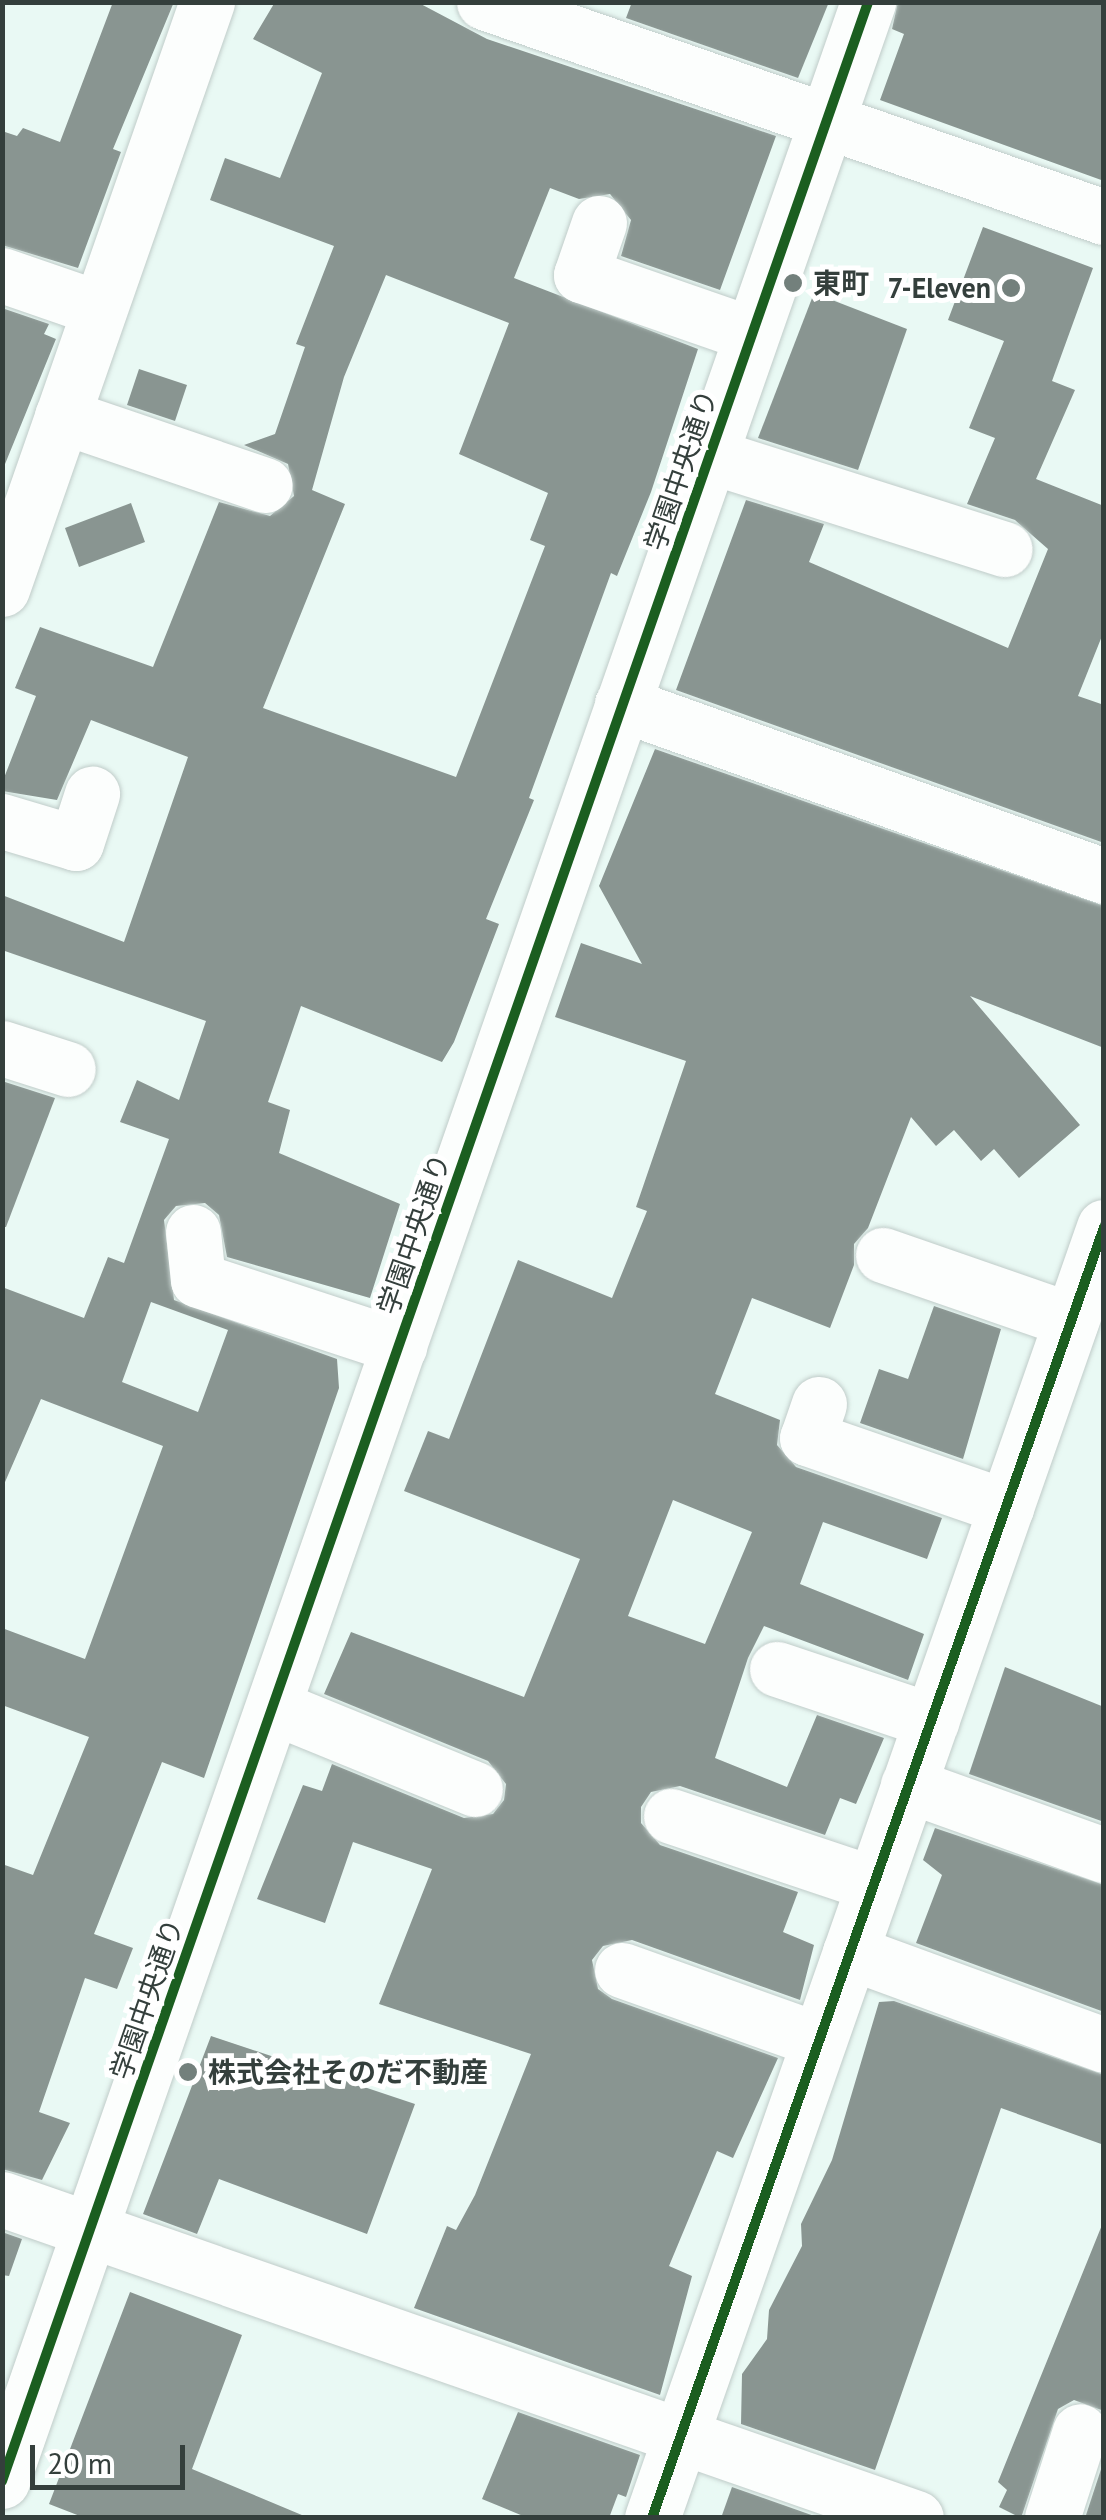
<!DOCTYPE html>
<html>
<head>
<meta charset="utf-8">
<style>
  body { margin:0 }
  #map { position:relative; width:1106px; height:2520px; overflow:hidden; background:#e9f9f4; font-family:"PT Sans","Noto Sans JP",sans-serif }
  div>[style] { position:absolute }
  .building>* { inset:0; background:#899591 }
  .roads { filter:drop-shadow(0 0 2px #c0ccc9) drop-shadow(0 0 2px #c0ccc9) }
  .minor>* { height:55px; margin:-27.5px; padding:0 27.5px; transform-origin:27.5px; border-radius:27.5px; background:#fcfefd }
  .cycleway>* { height:10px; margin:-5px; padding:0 5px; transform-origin:5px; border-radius:5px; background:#1b5e20 }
  .dots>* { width:28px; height:28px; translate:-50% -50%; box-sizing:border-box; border:5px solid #fff; border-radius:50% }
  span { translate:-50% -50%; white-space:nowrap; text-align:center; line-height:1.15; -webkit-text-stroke:10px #fff; paint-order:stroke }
  .poi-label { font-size:28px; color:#343f3c; font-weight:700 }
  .left { translate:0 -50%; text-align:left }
  .right { translate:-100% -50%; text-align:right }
  .street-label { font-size:28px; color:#343f3c }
  .frame { position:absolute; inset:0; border:5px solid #343f3c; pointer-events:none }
  .scale { position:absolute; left:30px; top:2445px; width:155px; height:45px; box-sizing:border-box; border:5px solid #343f3c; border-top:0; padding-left:12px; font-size:30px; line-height:35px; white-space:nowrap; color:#343f3c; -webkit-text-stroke:8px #fff; paint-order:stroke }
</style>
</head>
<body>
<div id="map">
  <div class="building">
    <div style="clip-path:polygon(113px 2px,174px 2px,113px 149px,121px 152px,78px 268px,2px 245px,2px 131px,17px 136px,23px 128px,60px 142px)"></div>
    <div style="clip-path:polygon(evenodd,275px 2px,417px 2px,487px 39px,776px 136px,720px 290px,621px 256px,631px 220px,610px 194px,579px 199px,550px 188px,514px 278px,698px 349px,651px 492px,617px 576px,611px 573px,529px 798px,534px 800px,486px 919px,499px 924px,454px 1042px,442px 1062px,301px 1006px,268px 1102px,290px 1110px,279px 1153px,400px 1204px,370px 1298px,227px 1257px,219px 1215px,205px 1203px,176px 1206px,164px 1220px,174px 1300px,337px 1359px,339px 1388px,204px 1778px,162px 1762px,94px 1934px,133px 1948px,117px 1989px,85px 1978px,39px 2112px,70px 2123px,42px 2180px,2px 2169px,2px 1864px,33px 1875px,89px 1737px,2px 1705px,2px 1628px,85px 1659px,163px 1446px,41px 1399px,2px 1489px,2px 1287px,84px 1318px,108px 1257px,124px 1263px,169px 1139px,120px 1122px,137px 1080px,179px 1100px,206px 1021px,2px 950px,2px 895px,124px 942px,188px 757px,91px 720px,57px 800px,2px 791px,2px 783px,36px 696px,15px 688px,40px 627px,153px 667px,219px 502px,270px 516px,294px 496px,288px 464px,244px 445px,275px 434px,305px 347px,296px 344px,334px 246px,210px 200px,225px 158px,280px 178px,322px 73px,253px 39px,275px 2px,386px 275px,509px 323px,459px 454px,548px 493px,530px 540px,545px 546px,456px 777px,263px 708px,345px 504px,312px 490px,344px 377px,386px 275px,275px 2px,151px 1302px,228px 1330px,198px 1412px,122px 1382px,151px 1302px)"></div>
    <div style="clip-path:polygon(632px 2px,829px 2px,798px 78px,626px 18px)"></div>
    <div style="clip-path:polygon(898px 2px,1104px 2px,1104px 181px,880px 100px,904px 34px,892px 29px)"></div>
    <div style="clip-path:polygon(983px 227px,1093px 268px,1052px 381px,1075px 390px,1036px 479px,1104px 506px,1104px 631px,1078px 696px,1104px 705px,1104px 843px,676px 690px,746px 500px,824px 524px,809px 562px,1008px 648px,1048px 549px,1015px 520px,967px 504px,995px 438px,969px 428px,1004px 341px,948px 320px)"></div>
    <div style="clip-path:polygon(814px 293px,907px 329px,858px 470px,758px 438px)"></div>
    <div style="clip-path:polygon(2px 308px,49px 324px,44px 334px,56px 339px,3px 469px)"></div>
    <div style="clip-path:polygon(139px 369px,187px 385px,175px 421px,127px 405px)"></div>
    <div style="clip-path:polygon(131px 503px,145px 542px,79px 567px,65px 528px)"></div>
    <div style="clip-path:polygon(evenodd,655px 749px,1104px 906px,1104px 1048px,970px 996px,1080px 1125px,1019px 1178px,994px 1149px,981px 1161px,954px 1130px,936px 1146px,911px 1117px,868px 1228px,854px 1244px,854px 1265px,830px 1328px,752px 1298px,715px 1394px,780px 1420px,777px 1445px,796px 1467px,942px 1518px,927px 1559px,823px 1522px,800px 1584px,924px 1634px,908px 1680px,764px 1626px,748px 1658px,715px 1758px,787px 1787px,817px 1715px,884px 1738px,856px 1804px,840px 1798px,825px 1835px,680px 1786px,651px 1792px,641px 1807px,641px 1823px,660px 1845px,798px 1892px,783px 1932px,814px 1945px,800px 2000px,632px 1940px,603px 1946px,592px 1960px,598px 1989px,612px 1999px,778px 2058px,733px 2158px,717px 2151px,669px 2266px,692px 2276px,660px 2395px,414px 2308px,447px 2226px,456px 2230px,475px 2195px,531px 2054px,379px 2004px,432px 1869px,353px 1842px,325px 1923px,257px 1899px,303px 1785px,322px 1791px,332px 1764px,464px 1818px,493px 1814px,504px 1800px,506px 1784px,488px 1761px,324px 1694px,351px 1632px,524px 1697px,580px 1559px,404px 1491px,428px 1431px,449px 1439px,518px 1260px,612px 1298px,647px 1211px,636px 1207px,686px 1061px,555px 1017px,581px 943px,642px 964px,599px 886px,655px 749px,673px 1500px,752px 1532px,705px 1644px,628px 1616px,673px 1500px)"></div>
    <div style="clip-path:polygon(2px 1081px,55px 1098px,6px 1227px,2px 1227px)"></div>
    <div style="clip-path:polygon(934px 1306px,1001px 1329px,963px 1459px,860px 1423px,879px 1369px,908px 1379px)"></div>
    <div style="clip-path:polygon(1005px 1667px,1104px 1707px,1104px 1822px,969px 1774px)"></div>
    <div style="clip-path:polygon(935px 1828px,1104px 1885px,1104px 2012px,916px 1943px,942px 1875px,923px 1860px)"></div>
    <div style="clip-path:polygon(894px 2001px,1104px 2075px,1104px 2145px,1001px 2108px,875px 2470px,741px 2424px,742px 2374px,767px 2339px,769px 2310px,802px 2246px,801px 2224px,832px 2160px,879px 2002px)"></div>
    <div style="clip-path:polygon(211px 2036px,415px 2104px,367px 2234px,219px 2179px,197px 2234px,143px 2214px)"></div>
    <div style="clip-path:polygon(1104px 2220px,1104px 2411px,1074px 2400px,1058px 2409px,1021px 2518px,999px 2507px,1007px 2490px,998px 2482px)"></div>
    <div style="clip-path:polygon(2px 2232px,22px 2239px,9px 2276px,2px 2275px)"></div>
    <div style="clip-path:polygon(130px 2292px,242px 2335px,192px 2469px,309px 2518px,85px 2518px,49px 2504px)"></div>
    <div style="clip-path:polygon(518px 2412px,640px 2455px,626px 2497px,618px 2494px,609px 2518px,528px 2518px,482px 2499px)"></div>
    <div style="clip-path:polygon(1104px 2460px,1104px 2518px,1085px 2518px)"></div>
    <div style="clip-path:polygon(732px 2487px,820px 2518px,721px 2518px)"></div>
  </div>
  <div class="roads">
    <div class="minor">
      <div style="left:484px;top:2px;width:656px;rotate:19.13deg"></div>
      <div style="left:599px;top:223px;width:55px;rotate:109.1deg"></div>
      <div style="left:581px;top:275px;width:180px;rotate:19.1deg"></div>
      <div style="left:2px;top:275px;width:102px;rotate:19deg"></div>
      <div style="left:62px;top:416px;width:214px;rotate:18.8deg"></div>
      <div style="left:711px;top:456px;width:308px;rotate:17.6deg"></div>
      <div style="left:2px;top:589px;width:622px;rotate:-70.75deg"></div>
      <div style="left:622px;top:704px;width:512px;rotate:19.64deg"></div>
      <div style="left:2px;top:821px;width:77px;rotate:16.6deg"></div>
      <div style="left:76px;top:843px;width:52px;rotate:-71.9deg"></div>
      <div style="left:2px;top:1048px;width:69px;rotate:17.7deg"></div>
      <div style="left:193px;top:1232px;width:48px;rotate:84.1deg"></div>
      <div style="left:198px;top:1280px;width:212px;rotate:18.2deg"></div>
      <div style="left:883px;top:1255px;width:199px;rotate:19.1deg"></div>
      <div style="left:819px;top:1404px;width:36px;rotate:109deg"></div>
      <div style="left:807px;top:1438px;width:211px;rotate:19.1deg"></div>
      <div style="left:777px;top:1669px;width:163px;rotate:18.5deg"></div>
      <div style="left:274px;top:1707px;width:217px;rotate:22.2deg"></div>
      <div style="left:908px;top:1785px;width:208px;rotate:19.7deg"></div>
      <div style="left:671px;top:1816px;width:214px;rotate:18.5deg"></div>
      <div style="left:850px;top:1952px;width:270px;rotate:20.1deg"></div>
      <div style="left:622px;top:1970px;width:209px;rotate:19.6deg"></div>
      <div style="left:2px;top:2199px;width:968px;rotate:19.24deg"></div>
      <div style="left:2px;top:2481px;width:2626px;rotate:-70.74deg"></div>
      <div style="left:652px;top:2518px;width:1368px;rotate:-70.7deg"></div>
      <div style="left:1052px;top:2518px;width:91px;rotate:-72.2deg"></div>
    </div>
  </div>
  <div class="cycleway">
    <div style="left:2px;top:2481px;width:2626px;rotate:-70.74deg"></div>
    <div style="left:652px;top:2518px;width:1368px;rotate:-70.7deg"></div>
  </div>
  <div class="dots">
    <div style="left:793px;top:283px;background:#73807c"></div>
    <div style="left:1011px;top:288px;background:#73807c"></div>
    <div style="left:188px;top:2072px;background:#73807c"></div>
  </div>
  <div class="poi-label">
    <span class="left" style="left:813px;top:283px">東町</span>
    <span class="right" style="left:991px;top:288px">7-Eleven</span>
    <span class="left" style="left:208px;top:2072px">株式会社そのだ不動産</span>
  </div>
  <div class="street-label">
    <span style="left:681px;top:470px;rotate:-71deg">学園中央通り</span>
    <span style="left:414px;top:1234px;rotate:-71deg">学園中央通り</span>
    <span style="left:147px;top:1999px;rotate:-71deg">学園中央通り</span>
  </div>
  <div class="frame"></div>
  <div class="scale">20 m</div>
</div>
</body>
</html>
